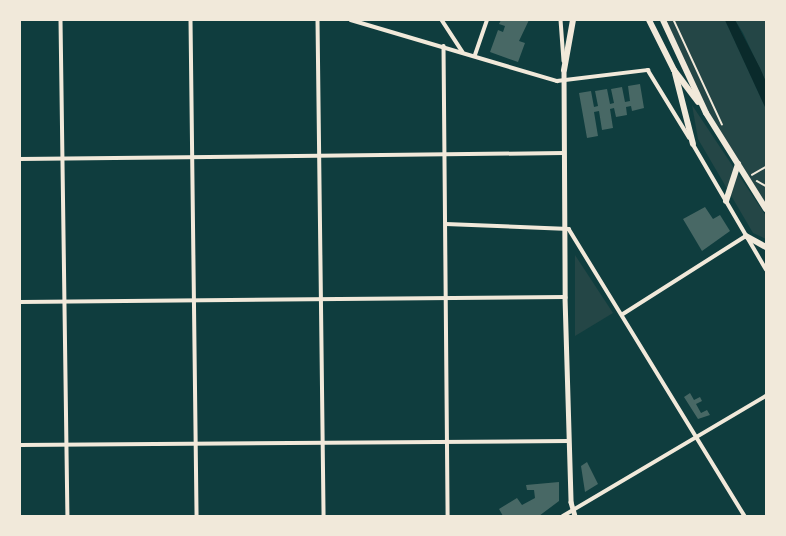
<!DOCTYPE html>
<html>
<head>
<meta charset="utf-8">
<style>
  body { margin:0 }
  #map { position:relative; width:786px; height:536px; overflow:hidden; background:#0f3d3e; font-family:Cabin,sans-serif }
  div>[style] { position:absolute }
  .green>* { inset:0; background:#244646 }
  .water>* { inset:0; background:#0a2a2b }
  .building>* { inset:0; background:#486865 }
  .path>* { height:1.5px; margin:-0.75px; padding:0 0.75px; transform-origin:0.75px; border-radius:0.75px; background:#f1e9da }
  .minor>* { height:3.5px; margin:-1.75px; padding:0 1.75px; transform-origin:1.75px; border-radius:1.75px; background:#f1e9da }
  .tertiary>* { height:4.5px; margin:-2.25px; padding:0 2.25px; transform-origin:2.25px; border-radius:2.25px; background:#f1e9da }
  .primary>* { height:6px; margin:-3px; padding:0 3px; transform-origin:3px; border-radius:3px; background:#f1e9da }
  span { translate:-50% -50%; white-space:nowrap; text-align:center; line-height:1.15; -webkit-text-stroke:3px #f1e9da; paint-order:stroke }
  .frame { position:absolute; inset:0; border:21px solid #f1e9da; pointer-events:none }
</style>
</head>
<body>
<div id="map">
  <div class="green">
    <div style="clip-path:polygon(663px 20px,725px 20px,766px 109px,766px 209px,706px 113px)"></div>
    <div style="clip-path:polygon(735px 20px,766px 20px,766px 82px,743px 33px)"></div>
    <div style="clip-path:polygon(692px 105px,766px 216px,766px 239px,753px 233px,698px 139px)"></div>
    <div style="clip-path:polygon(575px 255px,613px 313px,575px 336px)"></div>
  </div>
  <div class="water">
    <div style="clip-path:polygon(725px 20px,735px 20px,760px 68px,766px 82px,766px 109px)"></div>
  </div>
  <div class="building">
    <div style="clip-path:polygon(501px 20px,529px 20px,519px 41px,525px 43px,518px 62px,490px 52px,498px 30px,503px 32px,505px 26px,499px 24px)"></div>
    <div style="clip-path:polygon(640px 84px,644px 108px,632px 111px,631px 106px,626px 107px,627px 115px,616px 117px,614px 108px,610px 109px,613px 128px,602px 130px,599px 111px,594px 112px,598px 136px,587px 138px,579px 93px,591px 91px,594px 107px,598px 106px,595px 91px,607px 89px,610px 104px,614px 103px,611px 89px,622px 87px,625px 102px,630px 101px,628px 86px)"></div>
    <div style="clip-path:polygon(705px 207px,713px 219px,720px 215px,730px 231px,702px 251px,683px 219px)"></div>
    <div style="clip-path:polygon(690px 393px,694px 400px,700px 397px,702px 401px,696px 404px,701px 413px,707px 410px,710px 415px,698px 419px,684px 397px)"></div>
    <div style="clip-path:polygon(587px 462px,598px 484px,585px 492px,581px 466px)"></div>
    <div style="clip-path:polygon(559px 482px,559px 501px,539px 516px,503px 516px,499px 509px,517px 498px,522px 505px,535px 498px,534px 490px,527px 490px,526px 485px)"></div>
  </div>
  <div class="path">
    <div style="left:674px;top:20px;width:115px;rotate:65.2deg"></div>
    <div style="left:752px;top:175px;width:16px;rotate:-30deg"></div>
    <div style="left:757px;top:181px;width:10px;rotate:29deg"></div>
  </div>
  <div class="minor">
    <div style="left:61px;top:20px;width:496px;rotate:89.2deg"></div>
    <div style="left:191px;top:20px;width:496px;rotate:89.3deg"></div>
    <div style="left:318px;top:20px;width:496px;rotate:89.3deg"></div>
    <div style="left:351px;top:20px;width:215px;rotate:16.5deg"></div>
    <div style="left:557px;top:81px;width:92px;rotate:-6.9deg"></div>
    <div style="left:648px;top:70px;width:79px;rotate:58.5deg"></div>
    <div style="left:442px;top:20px;width:38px;rotate:57deg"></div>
    <div style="left:561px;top:20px;width:41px;rotate:85.8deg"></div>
    <div style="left:444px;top:46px;width:470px;rotate:89.5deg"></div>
    <div style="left:475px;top:55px;width:37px;rotate:-71deg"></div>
    <div style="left:693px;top:144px;width:145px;rotate:59.7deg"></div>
    <div style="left:20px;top:159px;width:543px;rotate:-0.63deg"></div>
    <div style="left:446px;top:224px;width:123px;rotate:2.3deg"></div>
    <div style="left:569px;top:229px;width:337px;rotate:58.5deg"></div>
    <div style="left:20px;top:302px;width:545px;rotate:-0.53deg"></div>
    <div style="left:623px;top:314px;width:146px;rotate:-32.4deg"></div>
    <div style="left:20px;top:445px;width:549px;rotate:-0.42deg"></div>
    <div style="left:563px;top:516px;width:236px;rotate:-30.6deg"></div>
  </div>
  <div class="tertiary">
    <div style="left:564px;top:70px;width:227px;rotate:89.7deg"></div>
    <div style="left:565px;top:297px;width:205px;rotate:88.3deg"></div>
    <div style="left:571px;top:502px;width:15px;rotate:74deg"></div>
  </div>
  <div class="primary">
    <div style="left:649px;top:20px;width:56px;rotate:63.4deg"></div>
    <div style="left:674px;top:70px;width:40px;rotate:53deg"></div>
    <div style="left:663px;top:20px;width:102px;rotate:65.2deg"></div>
    <div style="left:706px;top:113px;width:113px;rotate:58deg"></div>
    <div style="left:564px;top:70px;width:51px;rotate:-79.8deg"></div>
    <div style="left:675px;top:73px;width:73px;rotate:75.8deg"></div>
    <div style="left:726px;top:201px;width:39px;rotate:-72deg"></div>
    <div style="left:746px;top:236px;width:23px;rotate:29deg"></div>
  </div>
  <div class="frame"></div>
</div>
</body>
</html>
